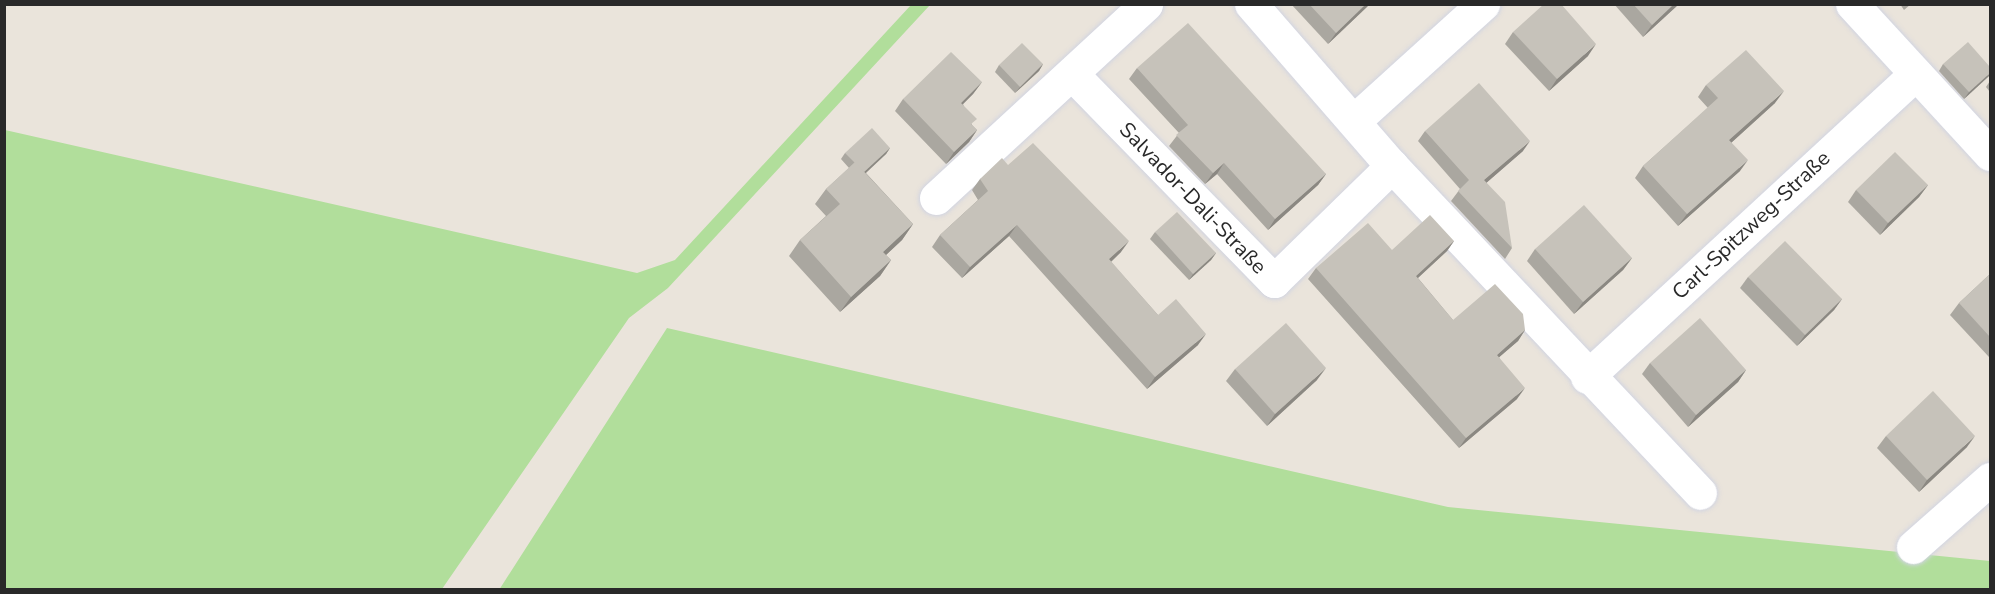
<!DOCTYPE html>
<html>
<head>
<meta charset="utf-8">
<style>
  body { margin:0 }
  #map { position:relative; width:1995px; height:594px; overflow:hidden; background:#eae4db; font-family:"Nunito Sans",sans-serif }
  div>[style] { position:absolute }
  .green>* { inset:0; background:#b1de9b }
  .roads { filter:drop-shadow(0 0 2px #d1d4e1) drop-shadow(0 0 2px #d1d4e1) }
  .street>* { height:33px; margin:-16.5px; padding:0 16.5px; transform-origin:16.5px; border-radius:16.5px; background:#fff }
  .wall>* { inset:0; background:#aaa7a0 }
  .shaded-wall>* { inset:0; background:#8b8882 }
  .building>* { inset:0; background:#c6c2ba }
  span { translate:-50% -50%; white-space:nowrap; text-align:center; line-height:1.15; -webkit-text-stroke:5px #fff; paint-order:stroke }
  .street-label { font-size:21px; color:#292929 }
  .frame { position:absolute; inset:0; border:6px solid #292929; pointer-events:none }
</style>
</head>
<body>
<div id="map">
  <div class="green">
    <div style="clip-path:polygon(911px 5px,930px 5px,668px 288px,629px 318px,442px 589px,5px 589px,5px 130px,637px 273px,675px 260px)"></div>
    <div style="clip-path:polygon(667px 328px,1448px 507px,1990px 561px,1990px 590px,499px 590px)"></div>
  </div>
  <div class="roads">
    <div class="street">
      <div style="left:1251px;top:4px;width:215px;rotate:49deg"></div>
      <div style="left:1392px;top:166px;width:449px;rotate:46.7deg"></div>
      <div style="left:1852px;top:4px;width:204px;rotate:47.4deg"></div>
      <div style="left:1073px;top:75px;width:288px;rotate:45.7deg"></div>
      <div style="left:1274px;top:281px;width:165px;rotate:-44.3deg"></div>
      <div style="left:1355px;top:120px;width:173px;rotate:-42.2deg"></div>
      <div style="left:936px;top:198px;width:286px;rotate:-42.7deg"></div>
      <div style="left:1587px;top:377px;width:447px;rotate:-42.7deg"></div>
      <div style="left:1913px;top:547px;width:103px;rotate:-41.4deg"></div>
    </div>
  </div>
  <div class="wall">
    <div style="clip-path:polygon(1291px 4px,1370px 4px,1328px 44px)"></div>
    <div style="clip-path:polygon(1614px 4px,1679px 4px,1643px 37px)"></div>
    <div style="clip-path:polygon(1900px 4px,1911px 4px,1904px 10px)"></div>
    <div style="clip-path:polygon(1513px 32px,1588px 56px,1549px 91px,1505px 44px)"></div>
    <div style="clip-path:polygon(1043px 64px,1039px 71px,1015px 93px,995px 72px,999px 65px)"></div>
    <div style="clip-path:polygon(1943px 64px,1989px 76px,1964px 99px,1939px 71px)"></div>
    <div style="clip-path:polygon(1137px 68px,1326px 174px,1318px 185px,1268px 230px,1217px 174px,1205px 184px,1169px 146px,1179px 133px,1129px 79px)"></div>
    <div style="clip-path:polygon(1990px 81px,1990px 92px,1986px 87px)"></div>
    <div style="clip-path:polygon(982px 82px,973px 94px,963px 104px,972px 125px,977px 130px,969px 142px,946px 164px,895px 111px,903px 99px)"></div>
    <div style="clip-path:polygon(1706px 85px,1775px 103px,1731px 143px,1740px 171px,1678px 226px,1635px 178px,1643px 166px,1708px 108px,1698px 97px)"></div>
    <div style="clip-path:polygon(1425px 131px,1523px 151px,1486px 183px,1512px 248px,1505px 259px,1451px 201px,1460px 189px,1418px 141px)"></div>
    <div style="clip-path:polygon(890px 148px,886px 154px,866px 173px,913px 224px,902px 240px,886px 255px,891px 260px,880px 276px,840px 312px,789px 256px,800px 240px,826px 216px,815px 204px,826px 189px,849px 168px,841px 159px,845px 153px)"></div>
    <div style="clip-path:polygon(1008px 165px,1121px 252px,1111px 262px,1158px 315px,1198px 345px,1147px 389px,1009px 236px,962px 278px,932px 247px,940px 235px,978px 200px,972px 190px,980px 179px)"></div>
    <div style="clip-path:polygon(1928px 185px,1919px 197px,1880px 235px,1848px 202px,1856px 190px)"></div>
    <div style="clip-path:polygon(1155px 232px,1216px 253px,1211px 260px,1189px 280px,1150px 239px)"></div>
    <div style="clip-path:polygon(1454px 241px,1447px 251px,1418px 278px,1453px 320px,1525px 330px,1518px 341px,1499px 357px,1517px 399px,1459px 448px,1308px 279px,1316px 268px,1392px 250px)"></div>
    <div style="clip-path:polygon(1535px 249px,1632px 258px,1623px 270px,1574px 314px,1527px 261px)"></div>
    <div style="clip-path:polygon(1990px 274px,1990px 355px,1989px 357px,1950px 315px,1959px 303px)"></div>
    <div style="clip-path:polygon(1748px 277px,1842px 299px,1834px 310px,1797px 346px,1740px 288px)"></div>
    <div style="clip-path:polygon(1650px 363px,1746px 370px,1738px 382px,1688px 427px,1642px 374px)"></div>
    <div style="clip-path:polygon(1235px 369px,1317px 380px,1267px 426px,1226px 381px)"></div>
    <div style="clip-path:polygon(1886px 436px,1967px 447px,1919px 492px,1877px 448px)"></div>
  </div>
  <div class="shaded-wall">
    <div style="clip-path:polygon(1366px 4px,1370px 4px,1328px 44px,1336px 33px)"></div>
    <div style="clip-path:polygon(1674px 4px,1679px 4px,1643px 37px,1652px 25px)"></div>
    <div style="clip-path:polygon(1596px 44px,1588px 56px,1549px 91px,1557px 79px)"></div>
    <div style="clip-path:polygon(1043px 64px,1039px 71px,1015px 93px,1020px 87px)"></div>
    <div style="clip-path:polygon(1990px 73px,1989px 76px,1964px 99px,1969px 92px)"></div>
    <div style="clip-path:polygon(982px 82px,973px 94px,953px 114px,961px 103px)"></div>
    <div style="clip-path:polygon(1784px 91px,1775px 103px,1721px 152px,1729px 140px)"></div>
    <div style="clip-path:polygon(977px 130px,969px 142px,946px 164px,954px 152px)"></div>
    <div style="clip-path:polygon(1530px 141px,1523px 151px,1477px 191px,1484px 180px)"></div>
    <div style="clip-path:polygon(890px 148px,886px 154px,859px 179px,864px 172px)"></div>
    <div style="clip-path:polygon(1748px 160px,1740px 171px,1678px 226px,1687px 214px)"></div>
    <div style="clip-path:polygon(1224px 163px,1217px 174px,1205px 184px,1213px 173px)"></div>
    <div style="clip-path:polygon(1326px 174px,1318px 185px,1268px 230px,1275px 219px)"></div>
    <div style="clip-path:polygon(1928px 185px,1919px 197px,1880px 235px,1888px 223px)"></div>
    <div style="clip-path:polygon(913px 224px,902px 240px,872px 268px,883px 252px)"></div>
    <div style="clip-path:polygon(1017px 225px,1009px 236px,962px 278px,970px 267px)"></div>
    <div style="clip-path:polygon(1129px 241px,1121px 252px,1101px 271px,1109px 259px)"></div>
    <div style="clip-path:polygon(1454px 241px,1447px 251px,1408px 287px,1416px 276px)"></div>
    <div style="clip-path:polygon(1216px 253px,1211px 260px,1189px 280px,1193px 274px)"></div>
    <div style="clip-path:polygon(1632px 258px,1623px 270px,1574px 314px,1583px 302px)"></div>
    <div style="clip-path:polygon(891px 260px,880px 276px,840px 312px,851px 297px)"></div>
    <div style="clip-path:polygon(1842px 299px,1834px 310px,1797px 346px,1805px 335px)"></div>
    <div style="clip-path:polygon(1525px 330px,1518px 341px,1489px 366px,1497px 355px)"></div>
    <div style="clip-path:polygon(1206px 334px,1198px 345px,1147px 389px,1155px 377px)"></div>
    <div style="clip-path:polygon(1326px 368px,1317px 380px,1267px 426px,1275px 414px)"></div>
    <div style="clip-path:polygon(1746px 370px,1738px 382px,1688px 427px,1696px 415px)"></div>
    <div style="clip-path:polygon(1525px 388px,1517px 399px,1459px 448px,1466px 438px)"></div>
    <div style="clip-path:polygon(1975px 436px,1967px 447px,1919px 492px,1927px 480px)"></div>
  </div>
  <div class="building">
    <div style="clip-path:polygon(1309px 4px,1366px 4px,1336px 33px)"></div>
    <div style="clip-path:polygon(1544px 4px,1561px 4px,1596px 44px,1557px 79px,1513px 32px)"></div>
    <div style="clip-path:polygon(1633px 4px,1674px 4px,1652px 25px)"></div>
    <div style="clip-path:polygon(1188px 23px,1326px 174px,1275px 219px,1224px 163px,1213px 173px,1176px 135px,1188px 125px,1137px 68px)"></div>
    <div style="clip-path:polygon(1968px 42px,1990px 67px,1990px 73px,1969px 92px,1943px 64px)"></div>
    <div style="clip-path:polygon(1022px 43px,1043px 64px,1020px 87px,999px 65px)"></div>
    <div style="clip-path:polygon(1746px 50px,1784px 91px,1729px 140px,1748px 160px,1687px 214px,1643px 166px,1718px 98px,1706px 85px)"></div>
    <div style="clip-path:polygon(951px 52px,982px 82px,961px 103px,977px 119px,971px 124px,977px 130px,954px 152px,903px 99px)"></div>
    <div style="clip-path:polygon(1479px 83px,1530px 141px,1484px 180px,1505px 202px,1512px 248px,1458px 191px,1469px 180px,1425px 131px)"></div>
    <div style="clip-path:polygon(872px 128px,890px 148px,864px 172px,845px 153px)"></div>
    <div style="clip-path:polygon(1033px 143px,1129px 241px,1109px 259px,1158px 315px,1176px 299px,1206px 334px,1155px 377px,1017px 225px,970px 267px,940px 235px,988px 191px,980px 179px,1002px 158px,1008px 165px)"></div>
    <div style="clip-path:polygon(1895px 152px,1928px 185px,1888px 223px,1856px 190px)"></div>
    <div style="clip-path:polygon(855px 162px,913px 224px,883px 252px,891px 260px,851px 297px,800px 240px,840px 204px,826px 189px)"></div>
    <div style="clip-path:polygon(1584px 205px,1632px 258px,1583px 302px,1535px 249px)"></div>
    <div style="clip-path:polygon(1177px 212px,1216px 253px,1193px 274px,1155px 232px)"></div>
    <div style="clip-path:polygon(1430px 215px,1454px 241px,1416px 276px,1453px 320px,1495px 284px,1523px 314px,1525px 330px,1497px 355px,1525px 388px,1466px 438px,1316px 268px,1368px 223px,1392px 250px)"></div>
    <div style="clip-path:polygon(1785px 241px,1842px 299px,1805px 335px,1748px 277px)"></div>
    <div style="clip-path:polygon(1990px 274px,1990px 337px,1959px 303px)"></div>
    <div style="clip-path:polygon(1700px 318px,1746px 370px,1696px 415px,1650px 363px)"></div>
    <div style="clip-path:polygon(1286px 323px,1326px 368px,1275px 414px,1235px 369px)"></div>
    <div style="clip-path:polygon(1933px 391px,1975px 436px,1927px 480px,1886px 436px)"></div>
  </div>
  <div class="street-label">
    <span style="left:1193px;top:198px;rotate:46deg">Salvador-Dali-Straße</span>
    <span style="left:1751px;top:225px;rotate:-43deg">Carl-Spitzweg-Straße</span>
  </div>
  <div class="frame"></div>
</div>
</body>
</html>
